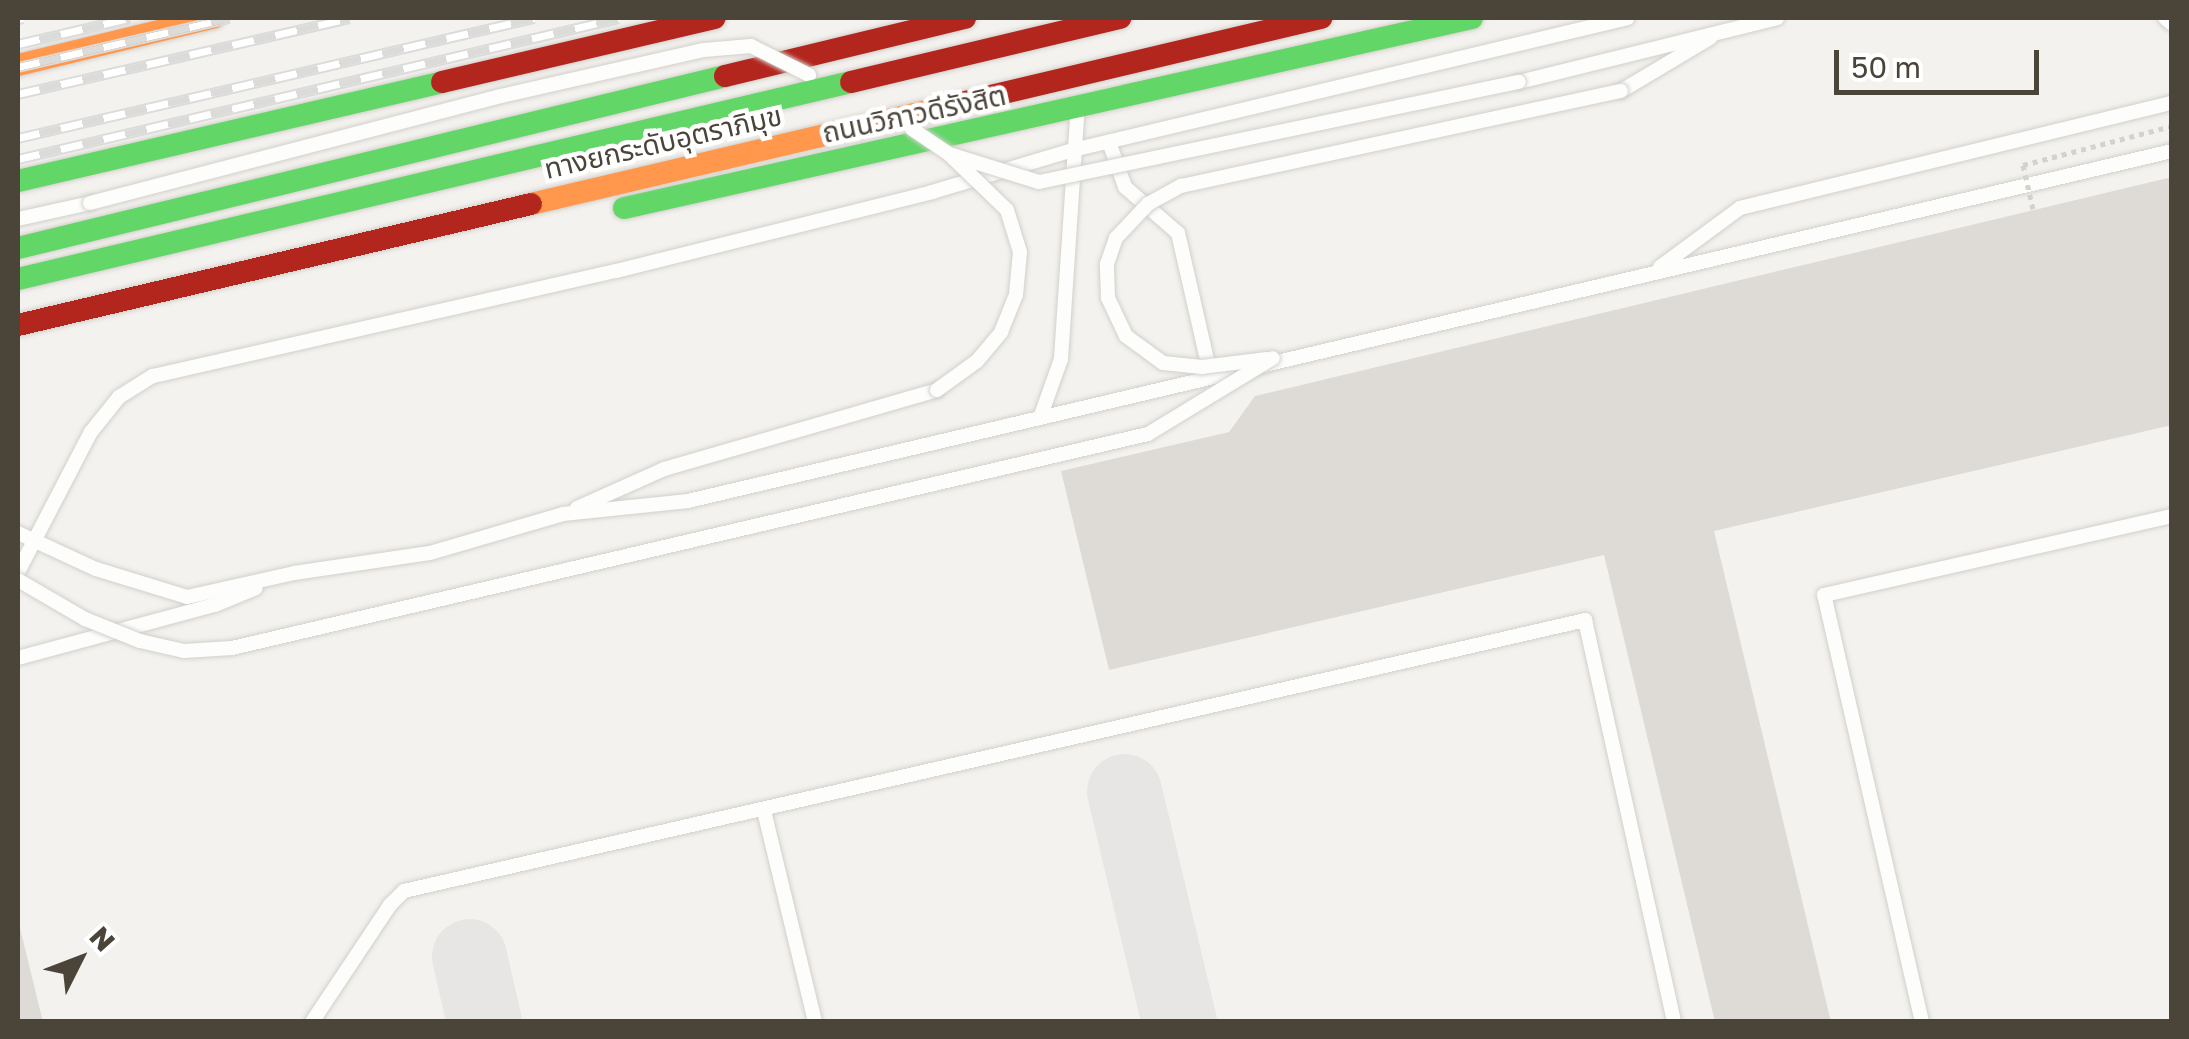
<!DOCTYPE html>
<html>
<head>
<meta charset="utf-8">
<style>
  body { margin:0 }
  #map { position:relative; width:2189px; height:1039px; overflow:hidden; background:#f4f2ee; font-family:"Golos Text","Noto Sans Thai",sans-serif }
  div>[style] { position:absolute }
  .taxiway>* { height:75px; margin:-37.5px; padding:0 37.5px; transform-origin:37.5px; border-radius:37.5px; background:#e8e6e4 }
  .building>* { inset:0; background:#dedbd6 }
  .roads { filter:drop-shadow(0 0 2px #d2d0cb) drop-shadow(0 0 2px #d2d0cb) }
  .lane>* { height:14px; margin:-7px; padding:0 7px; transform-origin:7px; border-radius:7px; background:#fdfdfc }
  .fast>* { height:22px; margin:-11px; padding:0 11px; transform-origin:11px; border-radius:11px; background:#63d668 }
  .slow>* { height:22px; margin:-11px; padding:0 11px; transform-origin:11px; border-radius:11px; background:#ff974d }
  .jam>* { height:22px; margin:-11px; padding:0 11px; transform-origin:11px; border-radius:11px; background:#b3261e }
  .rail>* { height:11px; margin-top:-5.5px; transform-origin:0; background:repeating-linear-gradient(90deg,#fff 0 22px,#dbdbda 0 44px); box-sizing:border-box; border-block:2px solid #dbdbda }
  .path-bridge>* { height:5px; margin-top:-2.5px; transform-origin:0; background:repeating-linear-gradient(90deg,#d3d2cc 0 5px,transparent 0 10px) }
  .bridges { filter:drop-shadow(0 0 2px #d2d0cb) drop-shadow(0 0 2px #d2d0cb) }
  .lane-bridge>* { height:14px; margin:-7px; padding:0 7px; transform-origin:7px; border-radius:7px; background:#fdfdfc }
  .fast-bridge>* { height:22px; margin:-11px; padding:0 11px; transform-origin:11px; border-radius:11px; background:#63d668 }
  .slow-bridge>* { height:22px; margin:-11px; padding:0 11px; transform-origin:11px; border-radius:11px; background:#ff974d }
  .jam-bridge>* { height:22px; margin:-11px; padding:0 11px; transform-origin:11px; border-radius:11px; background:#b3261e }
  span { translate:-50% -50%; white-space:nowrap; text-align:center; line-height:1.15; -webkit-text-stroke:9px #fff; paint-order:stroke }
  .street-label { font-size:28px; color:#4b4439 }
  .frame { position:absolute; inset:0; border:20px solid #4b4439; pointer-events:none }
  .north { position:absolute; left:30px; top:909px; width:100px; height:100px; -webkit-text-stroke:8px #fff; paint-order:stroke; rotate:48deg; font-size:28px; font-weight:700; line-height:40px; text-align:center; color:#4b4439 }
  .north::after { content:''; display:block; margin:auto; width:35px; height:45px; background:#4b4439; clip-path:polygon(50% 0,100% 100%,50% 72%,0 100%) }
  .scale { position:absolute; left:1834px; top:50px; width:205px; height:45px; box-sizing:border-box; border:5px solid #4b4439; border-top:0; padding-left:12px; font-size:30px; line-height:35px; white-space:nowrap; color:#4b4439; -webkit-text-stroke:8px #fff; paint-order:stroke }
</style>
</head>
<body>
<div id="map">
  <div class="taxiway">
    <div style="left:1124px;top:791px;width:237px;rotate:76.6deg"></div>
    <div style="left:469px;top:956px;width:68px;rotate:77.2deg"></div>
  </div>
  <div class="building">
    <div style="clip-path:polygon(2172px 177px,2172px 425px,1714px 531px,1831px 1022px,1715px 1022px,1604px 555px,1109px 670px,1061px 471px,1229px 432px,1255px 396px)"></div>
    <div style="clip-path:polygon(18px 924px,19px 924px,43px 1022px,18px 1022px)"></div>
  </div>
  <div class="roads">
    <div class="lane">
      <div style="left:2165px;top:18px;width:9px;rotate:41deg"></div>
      <div style="left:1519px;top:82px;width:266px;rotate:-13.9deg"></div>
      <div style="left:1621px;top:91px;width:104px;rotate:-30.8deg"></div>
      <div style="left:1109px;top:142px;width:48px;rotate:70.4deg"></div>
      <div style="left:1125px;top:187px;width:70px;rotate:41deg"></div>
      <div style="left:1178px;top:233px;width:148px;rotate:77.1deg"></div>
      <div style="left:18px;top:219px;width:74px;rotate:-12.5deg"></div>
      <div style="left:1660px;top:267px;width:99px;rotate:-36.4deg"></div>
      <div style="left:1740px;top:208px;width:445px;rotate:-13.7deg"></div>
      <div style="left:1040px;top:418px;width:63px;rotate:-70.4deg"></div>
      <div style="left:1061px;top:359px;width:241px;rotate:-86.2deg"></div>
      <div style="left:577px;top:508px;width:95px;rotate:-24.1deg"></div>
      <div style="left:664px;top:469px;width:284px;rotate:-16.1deg"></div>
      <div style="left:18px;top:533px;width:86px;rotate:24.8deg"></div>
      <div style="left:96px;top:569px;width:95px;rotate:17.1deg"></div>
      <div style="left:187px;top:597px;width:110px;rotate:-12.6deg"></div>
      <div style="left:294px;top:573px;width:137px;rotate:-8.4deg"></div>
      <div style="left:430px;top:553px;width:139px;rotate:-16.3deg"></div>
      <div style="left:563px;top:514px;width:126px;rotate:-5.9deg"></div>
      <div style="left:688px;top:501px;width:1525px;rotate:-13.27deg"></div>
      <div style="left:18px;top:572px;width:158px;rotate:-62.5deg"></div>
      <div style="left:91px;top:432px;width:45px;rotate:-51.3deg"></div>
      <div style="left:119px;top:397px;width:40px;rotate:-32deg"></div>
      <div style="left:153px;top:376px;width:475px;rotate:-12.8deg"></div>
      <div style="left:616px;top:271px;width:326px;rotate:-14deg"></div>
      <div style="left:932px;top:192px;width:147px;rotate:-16.6deg"></div>
      <div style="left:1073px;top:150px;width:570px;rotate:-13.38deg"></div>
      <div style="left:18px;top:658px;width:204px;rotate:-15.1deg"></div>
      <div style="left:215px;top:605px;width:44px;rotate:-22.5deg"></div>
      <div style="left:764px;top:811px;width:217px;rotate:76.4deg"></div>
      <div style="left:312px;top:1022px;width:141px;rotate:-56.3deg"></div>
      <div style="left:390px;top:905px;width:20px;rotate:-45deg"></div>
      <div style="left:404px;top:891px;width:1212px;rotate:-12.92deg"></div>
      <div style="left:1585px;top:620px;width:412px;rotate:77.5deg"></div>
      <div style="left:1922px;top:1022px;width:438px;rotate:-102.9deg"></div>
      <div style="left:1824px;top:595px;width:357px;rotate:-12.8deg"></div>
    </div>
    <div class="fast">
      <div style="left:18px;top:181px;width:435px;rotate:-13.1deg"></div>
      <div style="left:624px;top:208px;width:869px;rotate:-12.63deg"></div>
      <div style="left:18px;top:248px;width:728px;rotate:-13.67deg"></div>
    </div>
    <div class="slow">
      <div style="left:18px;top:65px;width:201px;rotate:-13.6deg"></div>
    </div>
    <div class="jam">
      <div style="left:725px;top:76px;width:247px;rotate:-13.6deg"></div>
      <div style="left:442px;top:82px;width:280px;rotate:-13.2deg"></div>
    </div>
  </div>
  <div class="rail">
    <div style="left:18px;top:19px;width:5px;rotate:-11deg"></div>
    <div style="left:18px;top:44px;width:115px;rotate:-13.1deg"></div>
    <div style="left:18px;top:67px;width:217px;rotate:-13.1deg"></div>
    <div style="left:18px;top:94px;width:340px;rotate:-12.9deg"></div>
    <div style="left:18px;top:138px;width:530px;rotate:-13.09deg"></div>
    <div style="left:18px;top:159px;width:617px;rotate:-13.2deg"></div>
  </div>
  <div class="path-bridge">
    <div style="left:2033px;top:209px;width:45px;rotate:-102.8deg"></div>
    <div style="left:2023px;top:165px;width:154px;rotate:-14.7deg"></div>
  </div>
  <div class="bridges">
    <div class="lane-bridge">
      <div style="left:912px;top:129px;width:45px;rotate:34deg"></div>
      <div style="left:949px;top:154px;width:94px;rotate:17.3deg"></div>
      <div style="left:1039px;top:182px;width:490px;rotate:-11.8deg"></div>
      <div style="left:90px;top:203px;width:425px;rotate:-14.6deg"></div>
      <div style="left:501px;top:96px;width:208px;rotate:-12.8deg"></div>
      <div style="left:704px;top:50px;width:47px;rotate:-4.9deg"></div>
      <div style="left:751px;top:46px;width:65px;rotate:26.6deg"></div>
      <div style="left:1267px;top:359px;width:65px;rotate:173deg"></div>
      <div style="left:1202px;top:367px;width:39px;rotate:-174deg"></div>
      <div style="left:1163px;top:363px;width:46px;rotate:-143.9deg"></div>
      <div style="left:1126px;top:336px;width:42px;rotate:-115.3deg"></div>
      <div style="left:1108px;top:298px;width:34px;rotate:-92deg"></div>
      <div style="left:1107px;top:264px;width:28px;rotate:-71deg"></div>
      <div style="left:1116px;top:238px;width:47px;rotate:-46.7deg"></div>
      <div style="left:1148px;top:204px;width:38px;rotate:-29deg"></div>
      <div style="left:1181px;top:186px;width:450px;rotate:-12.2deg"></div>
      <div style="left:937px;top:390px;width:49px;rotate:-35.9deg"></div>
      <div style="left:977px;top:361px;width:38px;rotate:-50deg"></div>
      <div style="left:1001px;top:332px;width:40px;rotate:-68deg"></div>
      <div style="left:1016px;top:295px;width:43px;rotate:-84.7deg"></div>
      <div style="left:1020px;top:252px;width:44px;rotate:-107.2deg"></div>
      <div style="left:1007px;top:210px;width:79px;rotate:-136deg"></div>
      <div style="left:18px;top:580px;width:78px;rotate:30.2deg"></div>
      <div style="left:85px;top:619px;width:59px;rotate:21.8deg"></div>
      <div style="left:140px;top:641px;width:45px;rotate:12.8deg"></div>
      <div style="left:184px;top:651px;width:48px;rotate:-3.6deg"></div>
      <div style="left:232px;top:648px;width:941px;rotate:-13.15deg"></div>
      <div style="left:1148px;top:434px;width:146px;rotate:-31.3deg"></div>
    </div>
    <div class="fast-bridge">
      <div style="left:18px;top:279px;width:856px;rotate:-13.31deg"></div>
    </div>
    <div class="slow-bridge">
      <div style="left:531px;top:204px;width:420px;rotate:-13.2deg"></div>
    </div>
    <div class="jam-bridge">
      <div style="left:851px;top:82px;width:277px;rotate:-13.4deg"></div>
      <div style="left:940px;top:108px;width:392px;rotate:-13.3deg"></div>
      <div style="left:18px;top:325px;width:527px;rotate:-13.27deg"></div>
    </div>
  </div>
  <div class="street-label">
    <span style="left:914px;top:114px;rotate:-12deg">ถนนวิภาวดีรังสิต</span>
    <span style="left:663px;top:142px;rotate:-13deg">ทางยกระดับอุตราภิมุข</span>
  </div>
  <div class="frame"></div>
  <div class="north">N</div>
  <div class="scale">50 m</div>
</div>
</body>
</html>
